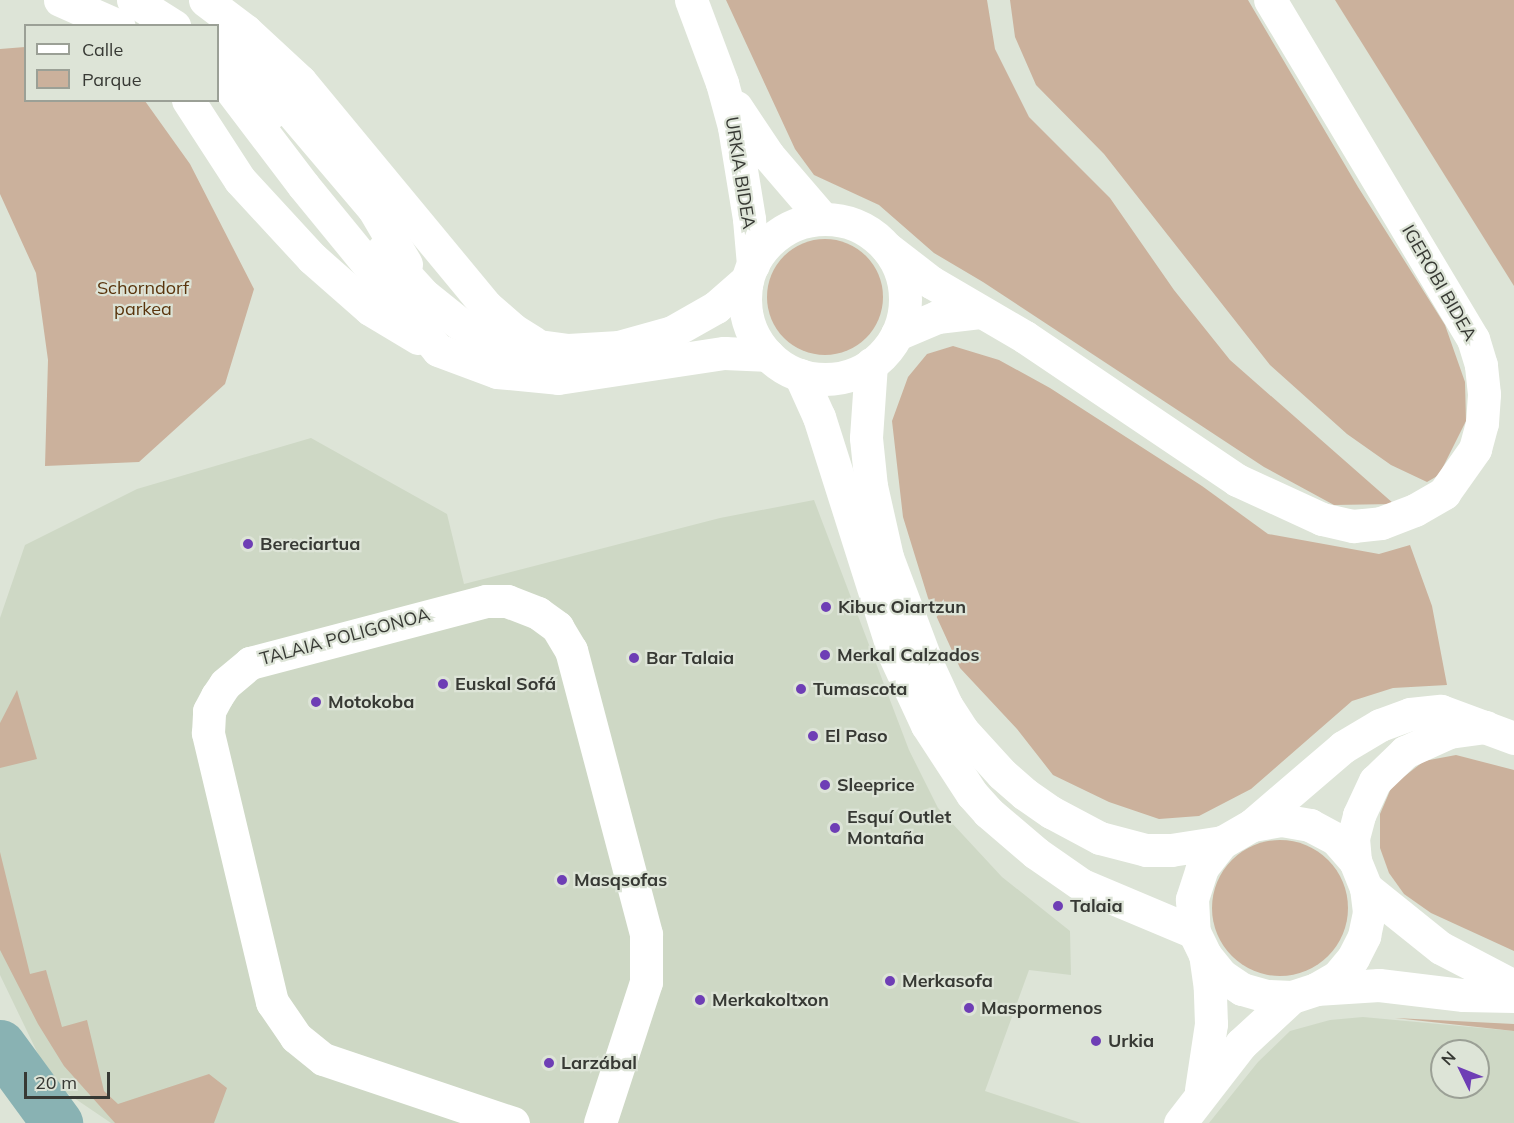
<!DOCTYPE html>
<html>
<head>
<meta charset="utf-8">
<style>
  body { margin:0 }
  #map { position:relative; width:1514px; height:1123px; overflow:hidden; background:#dde4d7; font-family:Mulish,sans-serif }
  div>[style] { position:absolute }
  .built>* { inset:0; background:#ced8c5 }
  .green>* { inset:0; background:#cbb19c }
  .round { border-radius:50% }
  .river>* { height:51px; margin:-25.5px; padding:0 25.5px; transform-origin:25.5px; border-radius:25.5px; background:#89b2b3 }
  .minor>* { height:33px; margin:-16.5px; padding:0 16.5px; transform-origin:16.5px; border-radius:16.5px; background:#fff }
  .tertiary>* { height:33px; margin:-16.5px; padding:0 16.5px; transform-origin:16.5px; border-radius:16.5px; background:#fff }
  .secondary>* { height:33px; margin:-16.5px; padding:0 16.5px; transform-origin:16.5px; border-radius:16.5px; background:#fff }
  .secondary>.ring { margin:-16.5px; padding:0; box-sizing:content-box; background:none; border:33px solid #fff; border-radius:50% }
  .motorway>* { height:33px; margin:-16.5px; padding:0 16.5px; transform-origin:16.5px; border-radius:16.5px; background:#fff }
  .dots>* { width:16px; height:16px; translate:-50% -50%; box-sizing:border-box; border:3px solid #dde4d7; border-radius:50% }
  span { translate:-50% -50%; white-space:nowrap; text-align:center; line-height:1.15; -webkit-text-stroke:4.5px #dde4d7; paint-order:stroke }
  .street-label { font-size:18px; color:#373934 }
  .park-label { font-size:18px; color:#5a350d }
  .poi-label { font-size:18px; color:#373934; font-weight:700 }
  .left { translate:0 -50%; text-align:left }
  .legend { position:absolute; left:24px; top:24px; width:195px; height:78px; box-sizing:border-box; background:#dde4d7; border:2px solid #9ba096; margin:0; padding:8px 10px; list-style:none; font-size:18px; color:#373934 }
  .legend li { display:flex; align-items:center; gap:12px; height:30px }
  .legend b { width:30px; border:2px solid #9ba096 }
  .north { position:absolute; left:1430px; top:1039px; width:60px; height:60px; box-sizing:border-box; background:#dde4d7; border:2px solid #9ba096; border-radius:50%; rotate:313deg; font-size:16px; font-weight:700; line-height:24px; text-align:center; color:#373934 }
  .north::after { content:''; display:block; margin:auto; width:21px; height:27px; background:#6e3eb5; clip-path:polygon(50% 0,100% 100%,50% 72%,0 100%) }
  .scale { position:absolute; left:24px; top:1072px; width:86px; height:27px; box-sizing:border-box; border:3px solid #373934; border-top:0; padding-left:8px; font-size:18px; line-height:21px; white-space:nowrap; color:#373934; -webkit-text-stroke:4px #dde4d7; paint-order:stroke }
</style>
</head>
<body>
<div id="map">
  <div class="built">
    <div style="clip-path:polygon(311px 438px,447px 514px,464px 584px,720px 518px,814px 500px,909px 750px,938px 808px,1002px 877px,1070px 931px,1071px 975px,1029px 970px,985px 1091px,1081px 1123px,111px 1123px,52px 1083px,0 975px,0 618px,25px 545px,137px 489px)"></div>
    <div style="clip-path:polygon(evenodd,1363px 1017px,1514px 1031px,1514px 1123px,1209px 1123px,1258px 1062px,1290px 1031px,1330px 1020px,1363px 1017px,1442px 1051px,1478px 1051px,1478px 1087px,1442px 1087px,1442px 1051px)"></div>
  </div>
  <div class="green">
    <div style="clip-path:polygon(726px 0,987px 0,995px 49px,1029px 117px,1110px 198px,1174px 290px,1230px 360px,1394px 504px,1334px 505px,1264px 467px,983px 282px,934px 253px,879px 205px,814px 175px,795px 149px)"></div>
    <div style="clip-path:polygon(1010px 0,1248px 0,1358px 187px,1445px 325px,1465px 382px,1466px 421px,1439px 475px,1427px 482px,1391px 465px,1347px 434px,1270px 365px,1104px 154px,1036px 85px,1015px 37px)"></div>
    <div style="clip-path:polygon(1335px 0,1514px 0,1514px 286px)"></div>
    <div style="clip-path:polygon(25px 47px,26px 100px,145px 101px,190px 164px,254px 289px,225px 384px,139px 462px,45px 466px,48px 360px,36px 273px,0 194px,0 49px)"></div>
    <div class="round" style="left:767px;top:239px;width:116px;height:116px"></div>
    <div style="clip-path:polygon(953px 346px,999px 360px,1050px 388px,1202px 486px,1268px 534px,1379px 554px,1410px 545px,1432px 606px,1447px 685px,1393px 688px,1352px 701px,1251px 789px,1199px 816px,1159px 819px,1109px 802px,1053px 775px,1017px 729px,960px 668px,928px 598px,903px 517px,892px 421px,908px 377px,927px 354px)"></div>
    <div style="clip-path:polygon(17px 690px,37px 759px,0 768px,0 723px)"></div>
    <div style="clip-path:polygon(1456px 755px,1514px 770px,1514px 951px,1431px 913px,1404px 894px,1389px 873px,1380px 848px,1380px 814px,1392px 786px,1424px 761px)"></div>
    <div class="round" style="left:1212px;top:840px;width:136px;height:136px"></div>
    <div style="clip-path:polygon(0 852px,30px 974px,46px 970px,62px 1027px,87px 1020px,104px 1091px,118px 1104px,209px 1074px,227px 1088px,214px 1123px,115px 1123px,64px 1066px,38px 1024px,0 950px)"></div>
    <div style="clip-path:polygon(1395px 1018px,1514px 1024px,1514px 1031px)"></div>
  </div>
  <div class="river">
    <div style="left:0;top:1045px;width:97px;rotate:53.8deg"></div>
  </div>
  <div class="minor">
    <div style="left:887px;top:248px;width:56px;rotate:37.7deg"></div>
    <div style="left:931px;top:282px;width:109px;rotate:30.3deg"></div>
    <div style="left:1025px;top:337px;width:256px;rotate:34deg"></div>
    <div style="left:1237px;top:480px;width:94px;rotate:24.6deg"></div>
    <div style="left:1322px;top:519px;width:32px;rotate:13deg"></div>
    <div style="left:1353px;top:526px;width:28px;rotate:-6deg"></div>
    <div style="left:1381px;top:523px;width:36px;rotate:-21deg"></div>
    <div style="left:1415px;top:510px;width:34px;rotate:-30deg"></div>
    <div style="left:1444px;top:493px;width:54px;rotate:-54.8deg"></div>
    <div style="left:1475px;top:449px;width:27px;rotate:-75deg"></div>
    <div style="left:1482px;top:423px;width:29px;rotate:-86deg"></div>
    <div style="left:1484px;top:394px;width:29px;rotate:-96deg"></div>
    <div style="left:1481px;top:365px;width:27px;rotate:-107deg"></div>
    <div style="left:1473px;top:339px;width:395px;rotate:-120.9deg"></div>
    <div style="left:897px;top:334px;width:43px;rotate:-23deg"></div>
    <div style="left:937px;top:317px;width:43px;rotate:-6.6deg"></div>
    <div style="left:1201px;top:1090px;width:67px;rotate:-81.4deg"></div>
    <div style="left:1211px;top:1024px;width:35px;rotate:-92deg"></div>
    <div style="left:1210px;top:989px;width:34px;rotate:-98deg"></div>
    <div style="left:513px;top:1123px;width:200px;rotate:-161.4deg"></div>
    <div style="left:323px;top:1059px;width:35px;rotate:-141deg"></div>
    <div style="left:296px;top:1037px;width:42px;rotate:-124.4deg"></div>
    <div style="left:272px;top:1002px;width:277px;rotate:-103.4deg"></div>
    <div style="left:208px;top:733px;width:22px;rotate:-87deg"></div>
    <div style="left:209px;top:711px;width:17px;rotate:-62deg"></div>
    <div style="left:217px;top:696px;width:14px;rotate:-56deg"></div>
    <div style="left:225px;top:684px;width:33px;rotate:-40deg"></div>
    <div style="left:250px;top:663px;width:244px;rotate:-14.7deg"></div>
    <div style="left:486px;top:601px;width:21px"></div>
    <div style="left:507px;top:601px;width:33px;rotate:21deg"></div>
    <div style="left:538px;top:613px;width:24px;rotate:36deg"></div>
    <div style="left:557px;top:627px;width:27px;rotate:59deg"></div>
    <div style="left:571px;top:650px;width:294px;rotate:75.2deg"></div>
    <div style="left:646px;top:934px;width:48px;rotate:90deg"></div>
    <div style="left:646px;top:982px;width:148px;rotate:108.1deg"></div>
    <div style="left:1180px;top:1123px;width:100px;rotate:-52.3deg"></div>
    <div style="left:1241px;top:1044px;width:69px;rotate:-42.7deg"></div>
  </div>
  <div class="tertiary">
    <div style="left:1252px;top:825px;width:120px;rotate:-40.6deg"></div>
    <div style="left:1343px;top:747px;width:43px;rotate:-30.7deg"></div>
    <div style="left:1380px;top:725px;width:32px;rotate:-20deg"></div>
    <div style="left:1410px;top:714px;width:31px;rotate:-6deg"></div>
    <div style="left:1441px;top:711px;width:78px;rotate:20.3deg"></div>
    <div style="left:1355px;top:861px;width:23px;rotate:-95deg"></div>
    <div style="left:1353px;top:838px;width:24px;rotate:-75deg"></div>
    <div style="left:1359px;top:815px;width:38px;rotate:-65deg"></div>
    <div style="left:1375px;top:781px;width:42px;rotate:-44deg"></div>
    <div style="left:1405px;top:752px;width:48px;rotate:-24.4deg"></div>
    <div style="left:1449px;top:732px;width:37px;rotate:-8deg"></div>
  </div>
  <div class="secondary">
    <div style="left:691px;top:0;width:89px;rotate:69.5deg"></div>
    <div style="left:722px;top:83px;width:46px;rotate:74.7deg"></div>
    <div style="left:734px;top:127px;width:93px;rotate:80.7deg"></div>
    <div style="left:749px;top:219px;width:46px;rotate:85deg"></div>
    <div style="left:736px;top:107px;width:58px;rotate:56.3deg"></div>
    <div style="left:768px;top:155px;width:84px;rotate:49.3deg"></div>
    <div class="ring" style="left:745px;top:219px;width:127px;height:127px"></div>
    <div style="left:871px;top:364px;width:74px;rotate:93.9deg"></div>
    <div style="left:866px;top:438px;width:48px;rotate:84.1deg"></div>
    <div style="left:871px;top:486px;width:73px;rotate:77.3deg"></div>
    <div style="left:887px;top:557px;width:116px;rotate:69.4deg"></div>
    <div style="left:928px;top:666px;width:43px;rotate:65.2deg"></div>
    <div style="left:946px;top:705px;width:30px;rotate:57deg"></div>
    <div style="left:962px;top:730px;width:59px;rotate:47.7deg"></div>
    <div style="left:1002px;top:774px;width:30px;rotate:41deg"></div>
    <div style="left:1025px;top:794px;width:32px;rotate:35deg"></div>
    <div style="left:1051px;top:812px;width:55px;rotate:28deg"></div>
    <div style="left:1100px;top:838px;width:48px;rotate:14.6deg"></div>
    <div style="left:1146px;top:850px;width:25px"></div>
    <div style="left:1171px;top:850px;width:52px;rotate:-8.9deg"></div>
    <div style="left:800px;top:375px;width:46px;rotate:65.7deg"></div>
    <div style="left:819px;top:417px;width:249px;rotate:72.4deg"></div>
    <div style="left:894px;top:654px;width:78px;rotate:65.1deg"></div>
    <div style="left:927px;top:725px;width:82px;rotate:56.9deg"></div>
    <div style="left:972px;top:794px;width:24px;rotate:48deg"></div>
    <div style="left:988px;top:812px;width:63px;rotate:40.5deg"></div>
    <div style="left:1036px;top:853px;width:56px;rotate:34.8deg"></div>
    <div style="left:1082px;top:885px;width:121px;rotate:22.8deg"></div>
    <div style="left:1194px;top:932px;width:25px;rotate:64deg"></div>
    <div style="left:1205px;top:955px;width:26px;rotate:51deg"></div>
    <div style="left:1221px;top:975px;width:25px;rotate:34deg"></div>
    <div style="left:1242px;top:989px;width:26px;rotate:16deg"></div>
    <div style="left:1267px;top:996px;width:25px;rotate:2deg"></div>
    <div style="left:1292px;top:997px;width:25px;rotate:-18deg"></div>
    <div style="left:1316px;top:989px;width:24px;rotate:-30deg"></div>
    <div style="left:1337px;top:977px;width:25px;rotate:-50deg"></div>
    <div style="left:1353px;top:958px;width:25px;rotate:-63deg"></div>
    <div style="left:1364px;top:936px;width:25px;rotate:-78deg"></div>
    <div style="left:1369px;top:912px;width:24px;rotate:-97deg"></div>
    <div style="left:1366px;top:888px;width:29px;rotate:-112deg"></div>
    <div style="left:1355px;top:861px;width:29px;rotate:-131deg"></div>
    <div style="left:1336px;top:839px;width:30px;rotate:-152deg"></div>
    <div style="left:1310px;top:825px;width:29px;rotate:-170deg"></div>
    <div style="left:1281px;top:820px;width:29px;rotate:170deg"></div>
    <div style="left:1252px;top:825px;width:34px;rotate:150deg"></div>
    <div style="left:1222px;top:842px;width:33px;rotate:128deg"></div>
    <div style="left:1202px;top:868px;width:33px;rotate:108deg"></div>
    <div style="left:1192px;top:899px;width:33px;rotate:87deg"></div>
    <div style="left:1366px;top:888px;width:96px;rotate:38.7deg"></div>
    <div style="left:1441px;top:948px;width:82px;rotate:27.5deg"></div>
    <div style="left:1316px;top:989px;width:63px;rotate:-3.6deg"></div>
    <div style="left:1379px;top:985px;width:85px;rotate:6.8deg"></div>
    <div style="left:1463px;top:995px;width:51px;rotate:1.1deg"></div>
  </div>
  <div class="motorway">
    <div style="left:60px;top:0;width:64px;rotate:23.8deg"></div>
    <div style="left:133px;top:0;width:49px;rotate:32.4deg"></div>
    <div style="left:205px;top:0;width:51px;rotate:37.1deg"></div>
    <div style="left:246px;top:31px;width:74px;rotate:42.8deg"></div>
    <div style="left:300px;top:81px;width:292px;rotate:50.4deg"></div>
    <div style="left:486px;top:306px;width:35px;rotate:41deg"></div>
    <div style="left:512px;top:329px;width:25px;rotate:32deg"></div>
    <div style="left:226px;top:38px;width:87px;rotate:59deg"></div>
    <div style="left:218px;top:73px;width:141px;rotate:52.8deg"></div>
    <div style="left:303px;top:185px;width:213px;rotate:50.7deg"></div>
    <div style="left:438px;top:350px;width:63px;rotate:20.4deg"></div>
    <div style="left:497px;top:372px;width:61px;rotate:5.6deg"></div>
    <div style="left:558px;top:378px;width:168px;rotate:-8.6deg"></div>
    <div style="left:724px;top:353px;width:44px;rotate:2.6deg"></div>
    <div style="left:264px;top:80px;width:168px;rotate:49.6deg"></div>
    <div style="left:373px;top:208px;width:65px;rotate:59.5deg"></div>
    <div style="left:188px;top:100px;width:95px;rotate:57deg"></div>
    <div style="left:240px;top:180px;width:106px;rotate:47.3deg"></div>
    <div style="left:312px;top:258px;width:77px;rotate:41.3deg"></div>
    <div style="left:370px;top:309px;width:56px;rotate:31.1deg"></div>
    <div style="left:383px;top:250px;width:59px;rotate:47.7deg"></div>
    <div style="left:423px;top:294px;width:46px;rotate:38.9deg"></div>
    <div style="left:459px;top:323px;width:45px;rotate:23.7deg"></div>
    <div style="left:500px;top:341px;width:69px;rotate:7.5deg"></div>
    <div style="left:568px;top:350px;width:51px;rotate:-3.4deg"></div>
    <div style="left:619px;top:347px;width:55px;rotate:-15.8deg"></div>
    <div style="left:672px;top:332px;width:51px;rotate:-29.6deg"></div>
    <div style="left:716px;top:307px;width:41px;rotate:-41.1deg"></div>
  </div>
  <div class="dots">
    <div style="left:248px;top:544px;background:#6e3eb5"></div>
    <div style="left:826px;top:607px;background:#6e3eb5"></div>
    <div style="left:825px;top:655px;background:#6e3eb5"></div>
    <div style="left:634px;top:658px;background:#6e3eb5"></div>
    <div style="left:443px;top:684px;background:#6e3eb5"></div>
    <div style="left:801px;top:689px;background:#6e3eb5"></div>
    <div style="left:316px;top:702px;background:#6e3eb5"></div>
    <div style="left:813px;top:736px;background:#6e3eb5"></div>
    <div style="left:825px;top:785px;background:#6e3eb5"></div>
    <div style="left:835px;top:828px;background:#6e3eb5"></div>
    <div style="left:562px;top:880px;background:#6e3eb5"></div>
    <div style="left:1058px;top:906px;background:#6e3eb5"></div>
    <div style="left:890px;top:981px;background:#6e3eb5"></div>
    <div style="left:700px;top:1000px;background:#6e3eb5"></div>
    <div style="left:969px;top:1008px;background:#6e3eb5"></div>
    <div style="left:1096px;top:1041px;background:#6e3eb5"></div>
    <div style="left:549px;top:1063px;background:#6e3eb5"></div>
  </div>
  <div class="street-label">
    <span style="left:740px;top:173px;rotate:81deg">URKIA BIDEA</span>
    <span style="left:1439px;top:283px;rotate:60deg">IGEROBI BIDEA</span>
    <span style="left:345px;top:637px;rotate:-15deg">TALAIA POLIGONOA</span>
  </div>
  <div class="park-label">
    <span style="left:143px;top:299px">Schorndorf<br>parkea</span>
  </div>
  <div class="poi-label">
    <span class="left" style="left:260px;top:544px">Bereciartua</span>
    <span class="left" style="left:838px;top:607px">Kibuc Oiartzun</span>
    <span class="left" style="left:837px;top:655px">Merkal Calzados</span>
    <span class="left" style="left:646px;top:658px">Bar Talaia</span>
    <span class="left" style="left:455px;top:684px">Euskal Sofá</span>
    <span class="left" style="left:813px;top:689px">Tumascota</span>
    <span class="left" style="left:328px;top:702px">Motokoba</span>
    <span class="left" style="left:825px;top:736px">El Paso</span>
    <span class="left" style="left:837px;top:785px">Sleeprice</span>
    <span class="left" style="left:847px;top:828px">Esquí Outlet<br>Montaña</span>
    <span class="left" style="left:574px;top:880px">Masqsofas</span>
    <span class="left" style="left:1070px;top:906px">Talaia</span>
    <span class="left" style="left:902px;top:981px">Merkasofa</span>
    <span class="left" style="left:712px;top:1000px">Merkakoltxon</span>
    <span class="left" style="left:981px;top:1008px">Maspormenos</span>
    <span class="left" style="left:1108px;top:1041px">Urkia</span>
    <span class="left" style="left:561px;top:1063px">Larzábal</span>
  </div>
  <ul class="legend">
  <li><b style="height:8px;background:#fff"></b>Calle</li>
  <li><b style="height:16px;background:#cbb19c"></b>Parque</li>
  </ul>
  <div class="north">N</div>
  <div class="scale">20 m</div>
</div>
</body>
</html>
